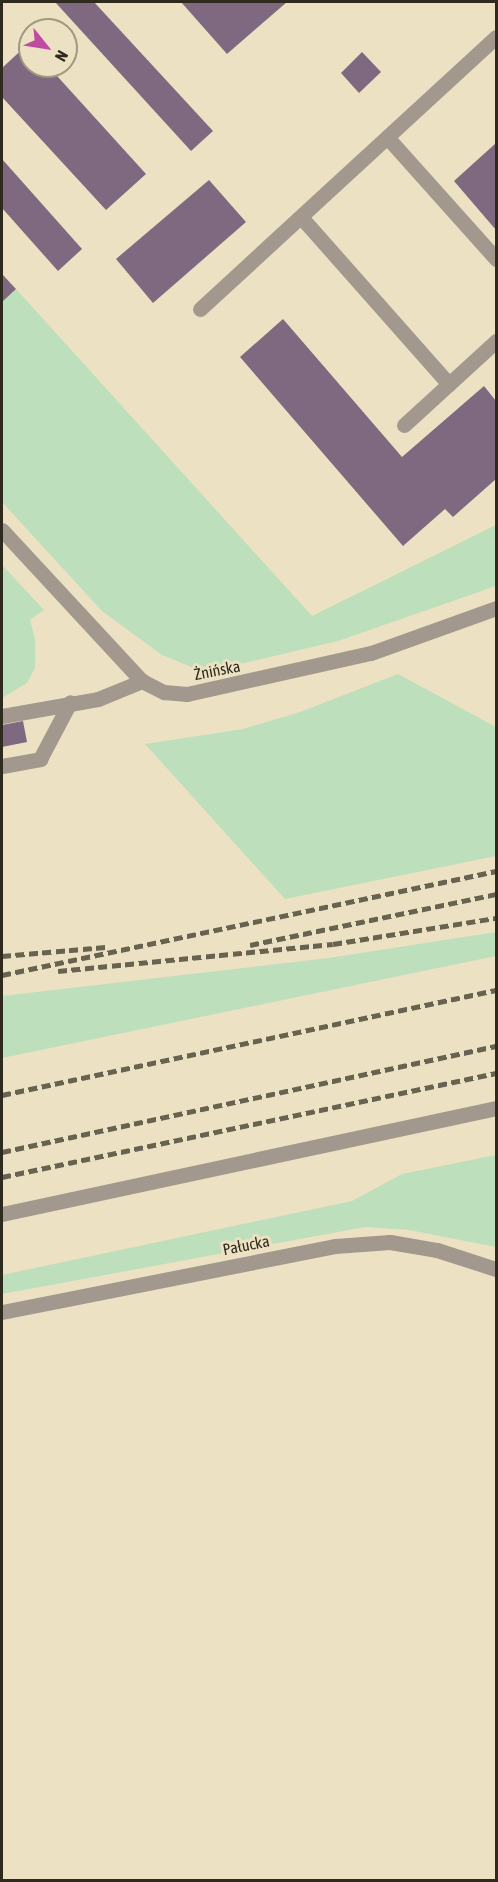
<!DOCTYPE html>
<html>
<head>
<meta charset="utf-8">
<style>
  body { margin:0 }
  #map { position:relative; width:498px; height:1882px; overflow:hidden; background:#ece1c2; font-family:"Asap Condensed",sans-serif }
  div>[style] { position:absolute }
  .green>* { inset:0; background:#bedfbc }
  .building>* { inset:0; background:#7e6980 }
  .minor>* { height:15px; margin:-7.5px; padding:0 7.5px; transform-origin:7.5px; border-radius:7.5px; background:#a2988e }
  .rail>* { height:4.5px; margin-top:-2.25px; transform-origin:0; background:repeating-linear-gradient(90deg,#686250 0 9px,transparent 0 13.5px) }
  span { translate:-50% -50%; white-space:nowrap; text-align:center; line-height:1.15; -webkit-text-stroke:6px #ece1c2; paint-order:stroke }
  .street-label { font-size:16px; color:#2e2a1e }
  .frame { position:absolute; inset:0; border:3px solid #2e2a1e; pointer-events:none }
  .north { position:absolute; left:18px; top:18px; width:60px; height:60px; box-sizing:border-box; background:#ece1c2; border:2px solid #a09880; border-radius:50%; rotate:120deg; font-size:16px; font-weight:700; line-height:24px; text-align:center; color:#2e2a1e }
  .north::after { content:''; display:block; margin:auto; width:21px; height:27px; background:#c04ba3; clip-path:polygon(50% 0,100% 100%,50% 72%,0 100%) }
</style>
</head>
<body>
<div id="map">
  <div class="green">
    <div style="clip-path:polygon(16px 289px,312px 616px,496px 525px,496px 586px,338px 641px,231px 666px,194px 668px,162px 655px,102px 611px,2px 502px,2px 302px)"></div>
    <div style="clip-path:polygon(2px 565px,44px 610px,30px 620px,35px 639px,35px 668px,27px 683px,2px 698px)"></div>
    <div style="clip-path:polygon(398px 674px,496px 727px,496px 856px,285px 899px,145px 744px,243px 729px,300px 712px)"></div>
    <div style="clip-path:polygon(496px 932px,496px 956px,2px 1058px,2px 996px,329px 958px)"></div>
    <div style="clip-path:polygon(496px 1155px,496px 1247px,409px 1230px,365px 1227px,2px 1294px,2px 1275px,352px 1201px,402px 1174px)"></div>
  </div>
  <div class="building">
    <div style="clip-path:polygon(55px 2px,94px 2px,213px 131px,191px 151px)"></div>
    <div style="clip-path:polygon(181px 2px,287px 2px,227px 54px)"></div>
    <div style="clip-path:polygon(28px 44px,30px 66px,48px 66px,146px 174px,106px 210px,2px 97px,2px 68px)"></div>
    <div style="clip-path:polygon(362px 52px,381px 72px,359px 93px,341px 73px)"></div>
    <div style="clip-path:polygon(496px 143px,496px 230px,454px 181px)"></div>
    <div style="clip-path:polygon(2px 159px,82px 249px,58px 271px,2px 208px)"></div>
    <div style="clip-path:polygon(209px 180px,246px 222px,153px 303px,116px 259px)"></div>
    <div style="clip-path:polygon(2px 274px,16px 289px,2px 302px)"></div>
    <div style="clip-path:polygon(283px 319px,402px 457px,484px 386px,496px 401px,496px 479px,453px 517px,445px 509px,403px 546px,240px 357px)"></div>
    <div style="clip-path:polygon(23px 721px,27px 742px,2px 747px,2px 725px)"></div>
  </div>
  <div class="minor">
    <div style="left:387px;top:137px;width:164px;rotate:48.2deg"></div>
    <div style="left:301px;top:217px;width:223px;rotate:48.5deg"></div>
    <div style="left:200px;top:309px;width:402px;rotate:-42.6deg"></div>
    <div style="left:404px;top:425px;width:125px;rotate:-42.4deg"></div>
    <div style="left:2px;top:530px;width:206px;rotate:47.2deg"></div>
    <div style="left:142px;top:681px;width:25px;rotate:27deg"></div>
    <div style="left:164px;top:692px;width:23px;rotate:5deg"></div>
    <div style="left:187px;top:694px;width:189px;rotate:-12.6deg"></div>
    <div style="left:371px;top:653px;width:133px;rotate:-19.8deg"></div>
    <div style="left:2px;top:716px;width:97px;rotate:-10deg"></div>
    <div style="left:98px;top:699px;width:48px;rotate:-22.2deg"></div>
    <div style="left:2px;top:766px;width:39px;rotate:-10deg"></div>
    <div style="left:40px;top:759px;width:64px;rotate:-62.2deg"></div>
    <div style="left:2px;top:1214px;width:505px;rotate:-12.11deg"></div>
    <div style="left:2px;top:1312px;width:339px;rotate:-11.2deg"></div>
    <div style="left:335px;top:1246px;width:55px;rotate:-4.2deg"></div>
    <div style="left:390px;top:1242px;width:48px;rotate:9.7deg"></div>
    <div style="left:437px;top:1250px;width:62px;rotate:17.9deg"></div>
  </div>
  <div class="rail">
    <div style="left:250px;top:945px;width:251px;rotate:-11.7deg"></div>
    <div style="left:2px;top:956px;width:104px;rotate:-4.9deg"></div>
    <div style="left:58px;top:971px;width:276px;rotate:-5.6deg"></div>
    <div style="left:333px;top:944px;width:165px;rotate:-9.1deg"></div>
    <div style="left:2px;top:975px;width:505px;rotate:-11.89deg"></div>
    <div style="left:2px;top:1095px;width:505px;rotate:-12deg"></div>
    <div style="left:2px;top:1152px;width:505px;rotate:-12.11deg"></div>
    <div style="left:2px;top:1177px;width:505px;rotate:-11.89deg"></div>
  </div>
  <div class="street-label">
    <span style="left:217px;top:670px;rotate:-11deg">Żnińska</span>
    <span style="left:246px;top:1245px;rotate:-11deg">Pałucka</span>
  </div>
  <div class="frame"></div>
  <div class="north">N</div>
</div>
</body>
</html>
